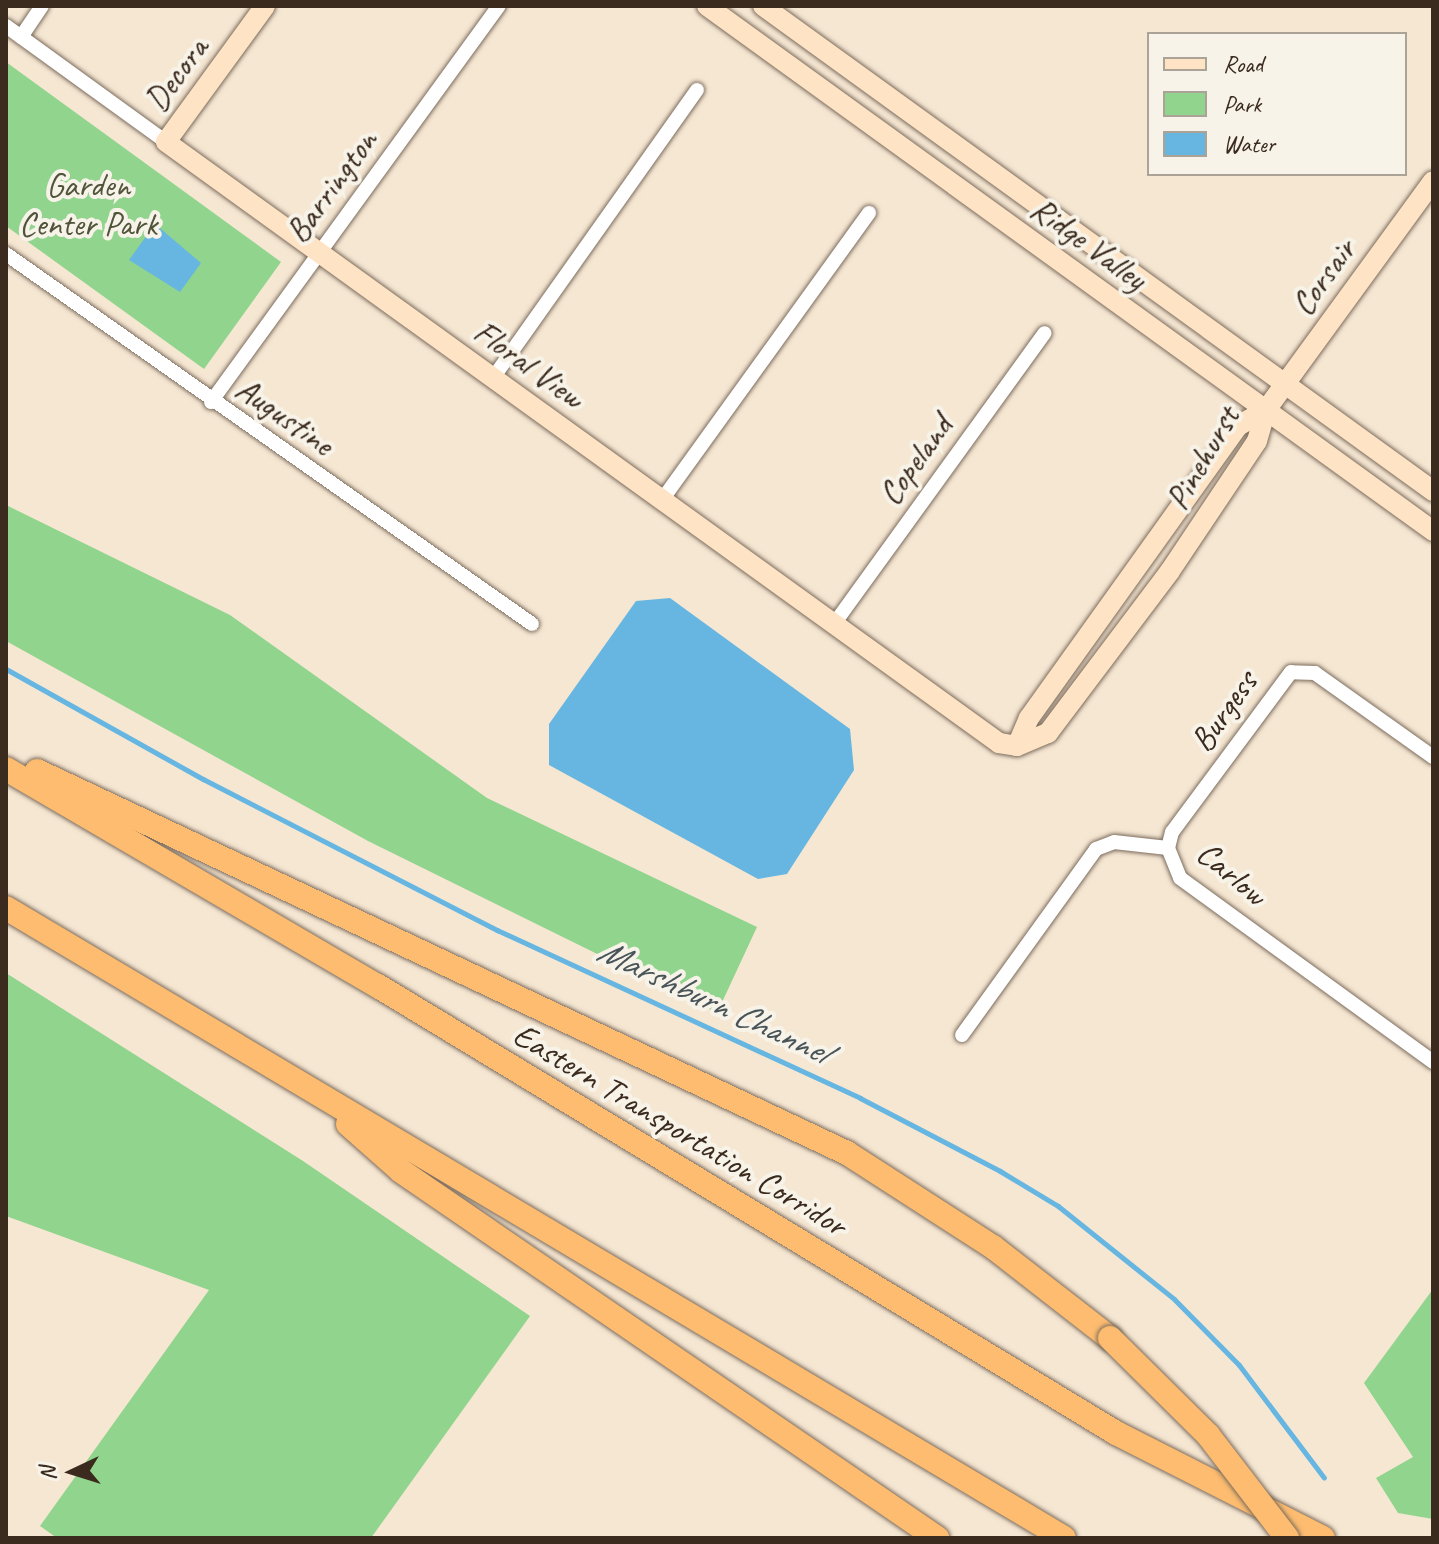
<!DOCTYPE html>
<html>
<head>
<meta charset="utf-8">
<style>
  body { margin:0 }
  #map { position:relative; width:1439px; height:1544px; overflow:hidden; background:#f6e7d3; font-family:Caveat,sans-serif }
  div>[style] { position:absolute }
  .green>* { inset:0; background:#90d48d }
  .water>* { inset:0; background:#66b6e1 }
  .stream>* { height:5px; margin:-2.5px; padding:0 2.5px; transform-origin:2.5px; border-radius:2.5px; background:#66b6e1 }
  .roads { filter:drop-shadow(0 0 2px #7c6c5d) drop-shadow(0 0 2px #7c6c5d) }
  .street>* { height:14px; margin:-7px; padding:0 7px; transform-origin:7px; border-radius:7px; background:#fff }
  .secondary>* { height:20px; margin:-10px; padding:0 10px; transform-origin:10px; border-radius:10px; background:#fee4c5 }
  .highway>* { height:24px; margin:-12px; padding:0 12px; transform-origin:12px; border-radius:12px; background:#fdbc6f }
  .bridges { filter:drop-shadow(0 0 2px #7c6c5d) drop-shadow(0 0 2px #7c6c5d) }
  .highway-bridge>* { height:24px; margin:-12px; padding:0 12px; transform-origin:12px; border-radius:12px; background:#fdbc6f }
  span { translate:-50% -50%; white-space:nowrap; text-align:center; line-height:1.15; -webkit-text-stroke:8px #f7f3e8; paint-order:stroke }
  .street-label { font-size:34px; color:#3b2a1e }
  .park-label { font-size:34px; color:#50543a }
  .water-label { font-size:36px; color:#485458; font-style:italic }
  .frame { position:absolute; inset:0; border:8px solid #3b2a1e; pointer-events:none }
  .legend { position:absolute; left:1147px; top:32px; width:260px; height:144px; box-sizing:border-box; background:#f7f3e8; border:2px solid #aca397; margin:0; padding:10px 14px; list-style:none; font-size:24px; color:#3b2a1e }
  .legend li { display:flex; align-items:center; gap:16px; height:40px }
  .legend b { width:40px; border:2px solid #aca397 }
  .north { position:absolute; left:32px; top:1432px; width:80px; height:80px; -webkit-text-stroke:6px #f7f3e8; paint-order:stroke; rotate:266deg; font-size:22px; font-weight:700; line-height:32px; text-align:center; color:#3b2a1e }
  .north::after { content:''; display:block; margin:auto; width:28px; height:36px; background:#3b2a1e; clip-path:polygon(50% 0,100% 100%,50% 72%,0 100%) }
</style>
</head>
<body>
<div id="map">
  <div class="green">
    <div style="clip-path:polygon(6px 62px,281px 262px,204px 369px,6px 226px)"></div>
    <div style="clip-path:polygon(6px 505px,230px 615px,487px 798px,757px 927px,717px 1013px,368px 841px,6px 641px)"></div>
    <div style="clip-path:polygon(6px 973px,303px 1161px,530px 1316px,371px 1538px,57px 1538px,40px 1526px,209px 1290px,6px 1216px)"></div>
    <div style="clip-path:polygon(1433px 1289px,1433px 1519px,1398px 1513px,1376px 1478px,1413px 1457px,1364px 1383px)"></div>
  </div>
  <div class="water">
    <div style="clip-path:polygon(155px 224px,201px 263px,180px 292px,129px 260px)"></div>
    <div style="clip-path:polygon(670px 598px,850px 729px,854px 770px,787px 874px,758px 879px,549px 765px,549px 724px,636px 601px)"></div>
  </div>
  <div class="stream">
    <div style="left:6px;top:669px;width:226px;rotate:29.2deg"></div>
    <div style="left:203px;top:779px;width:331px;rotate:27.2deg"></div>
    <div style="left:497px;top:930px;width:400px;rotate:24.8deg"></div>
    <div style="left:860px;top:1098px;width:158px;rotate:27.5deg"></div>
    <div style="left:1000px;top:1171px;width:68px;rotate:31.1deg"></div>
    <div style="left:1058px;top:1206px;width:149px;rotate:38.7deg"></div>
    <div style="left:1174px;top:1299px;width:93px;rotate:45.4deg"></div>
    <div style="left:1239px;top:1365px;width:141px;rotate:53deg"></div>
  </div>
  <div class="roads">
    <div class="street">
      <div style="left:6px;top:26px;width:198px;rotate:35.9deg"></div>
      <div style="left:21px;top:37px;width:37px;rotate:-56deg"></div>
      <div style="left:6px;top:254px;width:643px;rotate:35.12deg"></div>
      <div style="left:493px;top:378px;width:353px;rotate:-54.7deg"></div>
      <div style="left:211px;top:402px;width:490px;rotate:-54deg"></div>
      <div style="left:662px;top:500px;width:354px;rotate:-54.2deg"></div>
      <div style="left:834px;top:624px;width:359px;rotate:-54.1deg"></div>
      <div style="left:1433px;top:757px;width:145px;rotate:-144.6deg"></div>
      <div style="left:1315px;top:673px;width:24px;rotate:-178deg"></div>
      <div style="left:1291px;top:672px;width:199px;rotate:126.6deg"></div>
      <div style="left:1172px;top:832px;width:16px;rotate:104deg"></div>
      <div style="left:1168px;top:848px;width:32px;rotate:68deg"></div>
      <div style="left:1180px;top:878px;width:313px;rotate:36deg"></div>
      <div style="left:962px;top:1035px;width:229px;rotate:-54.2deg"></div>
      <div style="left:1096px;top:849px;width:19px;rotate:-21deg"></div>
      <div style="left:1114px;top:842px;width:54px;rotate:6.3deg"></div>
    </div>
    <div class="secondary">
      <div style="left:265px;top:6px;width:168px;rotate:126.1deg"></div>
      <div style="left:166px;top:142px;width:1027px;rotate:35.81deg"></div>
      <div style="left:999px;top:743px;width:18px;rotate:9deg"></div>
      <div style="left:1017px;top:746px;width:34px;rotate:-23deg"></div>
      <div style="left:1048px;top:733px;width:203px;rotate:-53deg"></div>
      <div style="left:1170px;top:571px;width:156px;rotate:-56.2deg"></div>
      <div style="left:1257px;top:441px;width:32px;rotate:-74deg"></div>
      <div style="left:1266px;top:410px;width:283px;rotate:-53.9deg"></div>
      <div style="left:707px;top:6px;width:896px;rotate:35.87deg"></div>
      <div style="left:763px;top:6px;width:827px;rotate:35.9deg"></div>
      <div style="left:1017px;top:746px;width:30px;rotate:-67deg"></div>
      <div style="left:1029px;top:718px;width:359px;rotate:-54.4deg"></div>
      <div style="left:1238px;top:426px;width:32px;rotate:-30deg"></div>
    </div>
    <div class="highway">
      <div style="left:6px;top:769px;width:431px;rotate:30.3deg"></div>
      <div style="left:378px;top:986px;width:863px;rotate:31.2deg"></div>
      <div style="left:1116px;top:1433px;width:232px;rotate:26.9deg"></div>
      <div style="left:37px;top:771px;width:896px;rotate:25.25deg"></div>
      <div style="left:847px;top:1153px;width:174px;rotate:32.8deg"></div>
      <div style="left:993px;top:1247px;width:148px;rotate:37.9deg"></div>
      <div style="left:6px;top:908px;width:1231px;rotate:30.77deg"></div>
      <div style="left:348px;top:1124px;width:71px;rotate:41.6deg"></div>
      <div style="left:401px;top:1171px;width:650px;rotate:34.4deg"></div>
    </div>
  </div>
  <div class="bridges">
    <div class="highway-bridge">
      <div style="left:1110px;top:1338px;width:138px;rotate:44.7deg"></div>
      <div style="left:1208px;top:1435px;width:130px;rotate:52.5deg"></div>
    </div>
  </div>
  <div class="street-label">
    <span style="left:176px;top:74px;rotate:-54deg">Decora</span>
    <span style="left:331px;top:186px;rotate:-54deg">Barrington</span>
    <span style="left:1089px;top:243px;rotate:36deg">Ridge Valley</span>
    <span style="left:1323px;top:277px;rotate:-54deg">Corsair</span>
    <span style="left:529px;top:364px;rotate:36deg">Floral View</span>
    <span style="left:285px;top:416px;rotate:35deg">Augustine</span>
    <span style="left:1202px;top:458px;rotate:-60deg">Pinehurst</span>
    <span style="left:915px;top:460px;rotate:-54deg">Copeland</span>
    <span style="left:1223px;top:711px;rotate:-55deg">Burgess</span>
    <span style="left:1232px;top:873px;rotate:40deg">Carlow</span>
    <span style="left:680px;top:1129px;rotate:31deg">Eastern Transportation Corridor</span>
  </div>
  <div class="park-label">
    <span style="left:88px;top:204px">Garden<br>Center Park</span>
  </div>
  <div class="water-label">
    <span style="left:713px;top:1001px;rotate:25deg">Marshburn Channel</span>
  </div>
  <div class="frame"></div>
  <ul class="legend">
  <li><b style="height:10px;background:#fee4c5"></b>Road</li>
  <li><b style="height:22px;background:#90d48d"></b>Park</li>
  <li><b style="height:22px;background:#66b6e1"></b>Water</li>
  </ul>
  <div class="north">N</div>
</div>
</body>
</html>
